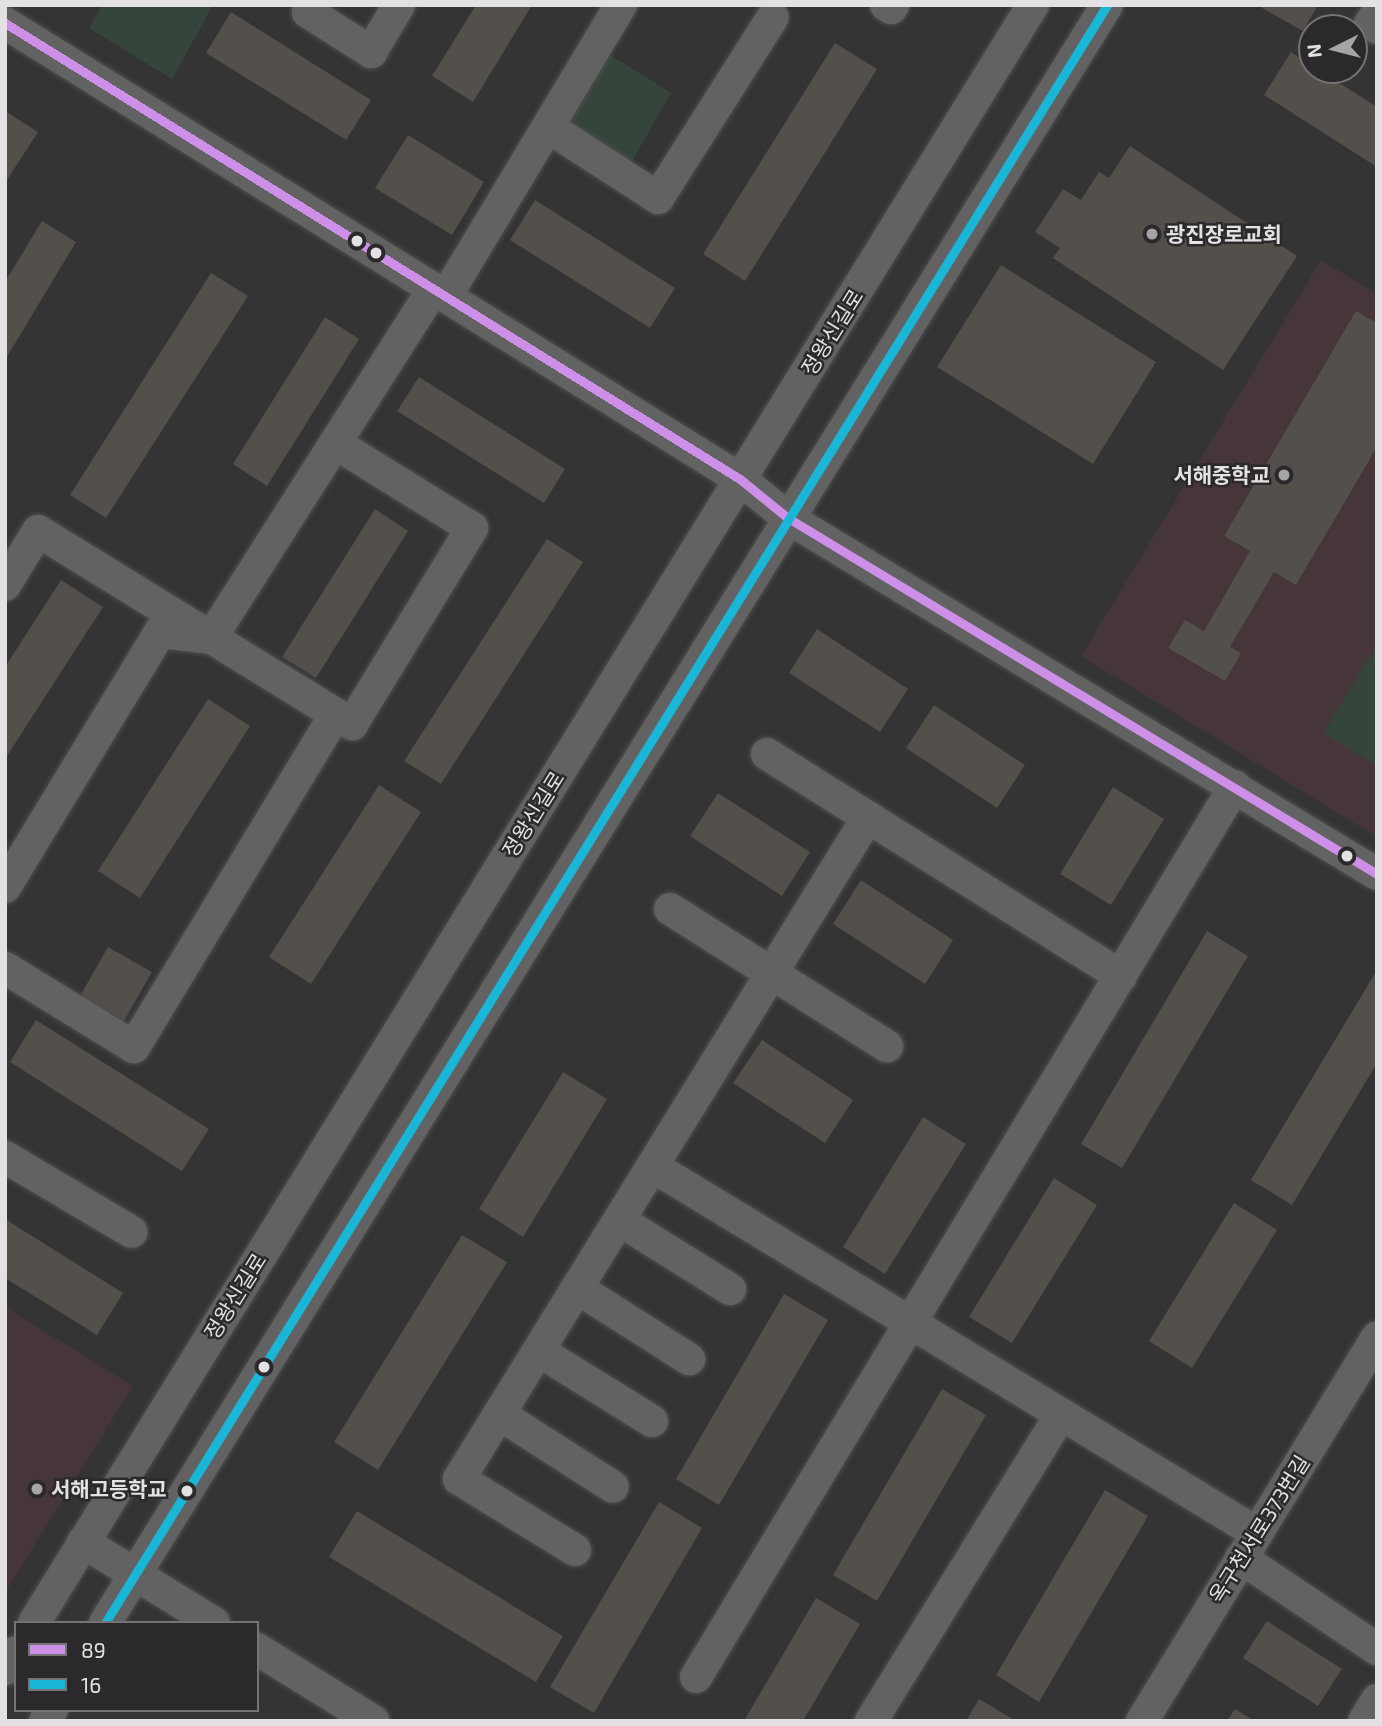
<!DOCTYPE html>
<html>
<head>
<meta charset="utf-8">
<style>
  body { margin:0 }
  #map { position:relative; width:1382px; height:1726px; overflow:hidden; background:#343434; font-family:"Exo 2","Noto Sans KR",sans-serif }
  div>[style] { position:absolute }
  .education>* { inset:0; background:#463539 }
  .green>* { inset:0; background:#36453b }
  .building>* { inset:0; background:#534f4b }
  .roads { filter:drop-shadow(0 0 2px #504f50) drop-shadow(0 0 2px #504f50) }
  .minor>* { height:32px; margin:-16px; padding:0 16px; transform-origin:16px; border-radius:16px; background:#636263 }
  .bus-1>* { height:9px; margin:-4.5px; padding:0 4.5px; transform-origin:4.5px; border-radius:4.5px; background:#ce8fe9 }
  .bus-2>* { height:9px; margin:-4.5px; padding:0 4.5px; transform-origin:4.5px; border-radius:4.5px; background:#1ab6d8 }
  .dots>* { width:19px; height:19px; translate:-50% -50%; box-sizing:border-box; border:4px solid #2b292b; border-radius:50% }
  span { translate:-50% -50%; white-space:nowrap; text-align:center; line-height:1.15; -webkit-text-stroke:5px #2b292b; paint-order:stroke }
  .poi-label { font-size:21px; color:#e3e1e3; font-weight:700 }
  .left { translate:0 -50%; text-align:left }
  .right { translate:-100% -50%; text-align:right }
  .street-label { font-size:21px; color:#e3e1e3 }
  .frame { position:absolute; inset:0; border:7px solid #e3e1e3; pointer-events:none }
  .legend { position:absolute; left:14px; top:1621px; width:245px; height:91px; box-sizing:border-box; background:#2b292b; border:2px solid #757375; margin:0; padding:9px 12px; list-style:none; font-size:21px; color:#e3e1e3 }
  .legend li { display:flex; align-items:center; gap:14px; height:35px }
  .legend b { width:35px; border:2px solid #757375 }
  .north { position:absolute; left:1298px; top:14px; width:70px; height:70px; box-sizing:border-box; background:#2b292b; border:2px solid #757375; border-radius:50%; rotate:264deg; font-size:19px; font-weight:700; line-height:28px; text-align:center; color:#e3e1e3 }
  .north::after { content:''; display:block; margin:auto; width:24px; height:32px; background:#a6a4a6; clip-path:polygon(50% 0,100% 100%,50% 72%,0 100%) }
</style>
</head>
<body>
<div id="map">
  <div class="education">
    <div style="clip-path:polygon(1321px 260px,1377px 294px,1377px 837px,1081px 656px)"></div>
    <div style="clip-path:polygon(5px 1307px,133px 1386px,5px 1593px)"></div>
  </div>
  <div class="green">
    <div style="clip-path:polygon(102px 5px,213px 5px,172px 79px,89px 28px)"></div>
    <div style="clip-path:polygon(604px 51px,671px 93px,631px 163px,564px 121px)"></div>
    <div style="clip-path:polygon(1377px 645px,1377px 766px,1323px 733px)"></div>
  </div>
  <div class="building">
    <div style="clip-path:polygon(476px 5px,532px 5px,473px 102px,432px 76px)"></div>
    <div style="clip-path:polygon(1263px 5px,1318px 5px,1303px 31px,1262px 8px)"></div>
    <div style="clip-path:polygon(231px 12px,371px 100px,346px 140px,206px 53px)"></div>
    <div style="clip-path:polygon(835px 43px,877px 69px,745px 281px,703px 254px)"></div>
    <div style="clip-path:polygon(1291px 52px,1312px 66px,1312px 70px,1319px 70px,1377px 107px,1377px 167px,1264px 95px)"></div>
    <div style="clip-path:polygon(5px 111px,38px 132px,5px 183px)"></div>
    <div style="clip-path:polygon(408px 135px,484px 182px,452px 235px,375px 188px)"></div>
    <div style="clip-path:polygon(1130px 146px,1297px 256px,1223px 370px,1053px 258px,1060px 248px,1035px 232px,1063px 189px,1081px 200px,1099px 172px,1109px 178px)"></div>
    <div style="clip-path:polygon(535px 200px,675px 288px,650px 328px,510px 240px)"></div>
    <div style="clip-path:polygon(42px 221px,76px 242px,5px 360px,5px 282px)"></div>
    <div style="clip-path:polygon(1001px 265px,1156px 362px,1093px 464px,937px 367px)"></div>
    <div style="clip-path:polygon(211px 273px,248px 296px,106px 518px,70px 495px)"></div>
    <div style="clip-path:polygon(1356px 311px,1377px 323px,1377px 447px,1296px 585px,1274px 572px,1230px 647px,1241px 653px,1225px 681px,1168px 648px,1185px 620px,1204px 631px,1250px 551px,1224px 536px)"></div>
    <div style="clip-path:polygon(325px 317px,359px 339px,267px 486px,233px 464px)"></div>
    <div style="clip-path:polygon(419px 377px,565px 469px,544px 503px,397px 411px)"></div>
    <div style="clip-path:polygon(375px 509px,408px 531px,316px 678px,282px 657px)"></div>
    <div style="clip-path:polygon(547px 539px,583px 562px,441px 784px,404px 761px)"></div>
    <div style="clip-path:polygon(61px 580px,103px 607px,5px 759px,5px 667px)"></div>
    <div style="clip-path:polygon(817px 629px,908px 689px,880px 732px,789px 673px)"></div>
    <div style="clip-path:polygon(208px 699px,250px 726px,140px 898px,98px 871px)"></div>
    <div style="clip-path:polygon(934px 705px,1025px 765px,997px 808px,906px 748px)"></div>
    <div style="clip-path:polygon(379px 785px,421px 812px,311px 984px,269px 957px)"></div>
    <div style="clip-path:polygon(1113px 787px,1164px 819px,1111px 905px,1060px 874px)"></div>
    <div style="clip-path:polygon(718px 793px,810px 852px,782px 896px,690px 836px)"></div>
    <div style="clip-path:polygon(861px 880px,953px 940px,925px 984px,833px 924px)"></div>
    <div style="clip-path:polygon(1207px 931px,1248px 956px,1122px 1168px,1081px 1144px)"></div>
    <div style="clip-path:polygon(108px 947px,152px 972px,124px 1021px,80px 996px)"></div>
    <div style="clip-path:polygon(1377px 970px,1377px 1063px,1292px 1205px,1251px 1180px)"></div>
    <div style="clip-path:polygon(36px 1020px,209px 1129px,182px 1171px,10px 1062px)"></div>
    <div style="clip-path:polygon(762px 1040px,853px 1100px,825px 1143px,733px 1083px)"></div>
    <div style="clip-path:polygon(563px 1072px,607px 1099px,523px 1237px,479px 1209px)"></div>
    <div style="clip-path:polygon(923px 1117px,966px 1144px,885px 1274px,843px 1247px)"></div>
    <div style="clip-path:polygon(1054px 1178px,1097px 1205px,1012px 1343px,969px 1317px)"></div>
    <div style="clip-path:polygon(1234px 1203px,1277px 1230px,1192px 1368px,1149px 1341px)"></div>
    <div style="clip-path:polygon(5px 1219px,123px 1293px,97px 1335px,5px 1278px)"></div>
    <div style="clip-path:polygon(462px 1235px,507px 1262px,378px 1470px,334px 1442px)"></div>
    <div style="clip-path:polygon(784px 1294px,828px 1320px,719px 1505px,676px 1479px)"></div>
    <div style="clip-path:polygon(942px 1389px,986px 1415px,877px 1601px,833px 1575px)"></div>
    <div style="clip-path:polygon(1105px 1490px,1148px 1516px,1039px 1702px,996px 1675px)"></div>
    <div style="clip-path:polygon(659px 1502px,702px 1528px,594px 1713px,550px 1687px)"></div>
    <div style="clip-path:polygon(357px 1511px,563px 1636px,536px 1682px,329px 1557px)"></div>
    <div style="clip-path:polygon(816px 1598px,860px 1624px,803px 1721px,744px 1721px)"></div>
    <div style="clip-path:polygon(1267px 1621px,1342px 1669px,1318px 1706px,1243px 1658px)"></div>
    <div style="clip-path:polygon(979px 1699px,1016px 1721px,966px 1721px)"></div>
    <div style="clip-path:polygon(1235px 1709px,1255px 1721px,1227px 1721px)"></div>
  </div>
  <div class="roads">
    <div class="minor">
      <div style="left:312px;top:5px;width:8px;rotate:120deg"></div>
      <div style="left:308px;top:12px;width:75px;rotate:32.4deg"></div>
      <div style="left:371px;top:52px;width:55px;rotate:-59.2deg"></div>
      <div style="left:886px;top:5px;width:6px;rotate:31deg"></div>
      <div style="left:891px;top:8px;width:4px;rotate:-56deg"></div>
      <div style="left:1377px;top:13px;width:13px;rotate:122deg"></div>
      <div style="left:1370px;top:24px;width:8px;rotate:30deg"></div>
      <div style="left:5px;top:23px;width:865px;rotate:31.82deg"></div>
      <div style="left:740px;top:479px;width:62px;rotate:39.1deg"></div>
      <div style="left:788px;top:518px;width:688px;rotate:31.15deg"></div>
      <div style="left:548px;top:127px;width:131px;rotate:32.8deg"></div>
      <div style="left:658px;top:198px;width:214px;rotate:-57.6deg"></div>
      <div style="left:446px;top:296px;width:340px;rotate:-59deg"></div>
      <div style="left:5px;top:585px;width:63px;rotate:-58.6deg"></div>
      <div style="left:38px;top:531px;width:369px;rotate:31.6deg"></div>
      <div style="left:352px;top:724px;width:230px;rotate:-58.5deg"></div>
      <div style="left:472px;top:528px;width:161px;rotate:-148.2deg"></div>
      <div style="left:767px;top:754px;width:418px;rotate:32.1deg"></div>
      <div style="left:5px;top:887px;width:298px;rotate:-58.7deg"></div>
      <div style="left:160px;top:632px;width:51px;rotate:6.7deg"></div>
      <div style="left:211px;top:638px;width:414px;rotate:-57.5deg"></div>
      <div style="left:670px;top:909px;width:257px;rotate:32.3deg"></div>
      <div style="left:5px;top:968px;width:151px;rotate:31.5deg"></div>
      <div style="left:134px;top:1047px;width:389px;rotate:-58.8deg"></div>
      <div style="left:5px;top:1157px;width:147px;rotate:30.6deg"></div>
      <div style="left:652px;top:1166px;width:708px;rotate:31.24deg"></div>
      <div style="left:619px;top:1220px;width:131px;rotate:31.9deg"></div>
      <div style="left:577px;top:1288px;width:133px;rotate:32.4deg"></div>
      <div style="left:539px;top:1351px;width:133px;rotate:31.8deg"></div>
      <div style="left:499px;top:1414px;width:135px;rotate:32.6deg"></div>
      <div style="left:83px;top:1542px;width:154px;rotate:31.7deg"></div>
      <div style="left:575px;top:1550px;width:136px;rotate:-148.5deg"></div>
      <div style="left:459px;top:1479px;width:778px;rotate:-58.29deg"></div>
      <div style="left:1241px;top:1558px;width:164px;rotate:33.8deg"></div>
      <div style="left:34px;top:1623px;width:1902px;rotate:-58.31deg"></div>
      <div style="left:105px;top:1623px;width:1903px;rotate:-58.23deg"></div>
      <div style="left:257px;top:1649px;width:137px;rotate:31.8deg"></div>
      <div style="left:5px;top:1669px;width:20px;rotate:-57deg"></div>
      <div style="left:696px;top:1677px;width:1041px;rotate:-58.83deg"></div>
      <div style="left:45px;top:1721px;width:13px;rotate:-58deg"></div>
      <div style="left:871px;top:1721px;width:361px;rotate:-58.2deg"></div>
      <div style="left:1142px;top:1721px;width:450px;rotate:-58.5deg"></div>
      <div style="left:1364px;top:1721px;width:25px;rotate:-58deg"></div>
    </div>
  </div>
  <div class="bus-1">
    <div style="left:5px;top:23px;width:865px;rotate:31.82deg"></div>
    <div style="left:740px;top:479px;width:62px;rotate:39.1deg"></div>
    <div style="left:788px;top:518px;width:688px;rotate:31.15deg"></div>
  </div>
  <div class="bus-2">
    <div style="left:105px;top:1623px;width:1903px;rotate:-58.23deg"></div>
  </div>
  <div class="dots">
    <div style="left:1152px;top:234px;background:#a6a4a6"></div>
    <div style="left:357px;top:241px;background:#e3e1e3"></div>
    <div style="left:376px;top:253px;background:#e3e1e3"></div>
    <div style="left:1284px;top:475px;background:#a6a4a6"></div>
    <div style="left:1347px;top:856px;background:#e3e1e3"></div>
    <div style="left:264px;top:1367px;background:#e3e1e3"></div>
    <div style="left:37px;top:1489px;background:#a6a4a6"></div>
    <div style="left:187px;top:1491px;background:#e3e1e3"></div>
  </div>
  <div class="poi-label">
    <span class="left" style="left:1166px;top:234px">광진장로교회</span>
    <span class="right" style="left:1270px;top:475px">서해중학교</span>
    <span class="left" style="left:51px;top:1489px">서해고등학교</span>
  </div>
  <div class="street-label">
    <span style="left:832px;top:332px;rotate:-58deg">정왕신길로</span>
    <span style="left:533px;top:814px;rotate:-58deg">정왕신길로</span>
    <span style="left:235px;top:1296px;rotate:-58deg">정왕신길로</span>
    <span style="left:1259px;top:1529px;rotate:-58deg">옥구천서로373번길</span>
  </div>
  <div class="frame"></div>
  <ul class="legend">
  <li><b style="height:9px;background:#ce8fe9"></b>89</li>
  <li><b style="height:9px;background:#1ab6d8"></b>16</li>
  </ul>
  <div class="north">N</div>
</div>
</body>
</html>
